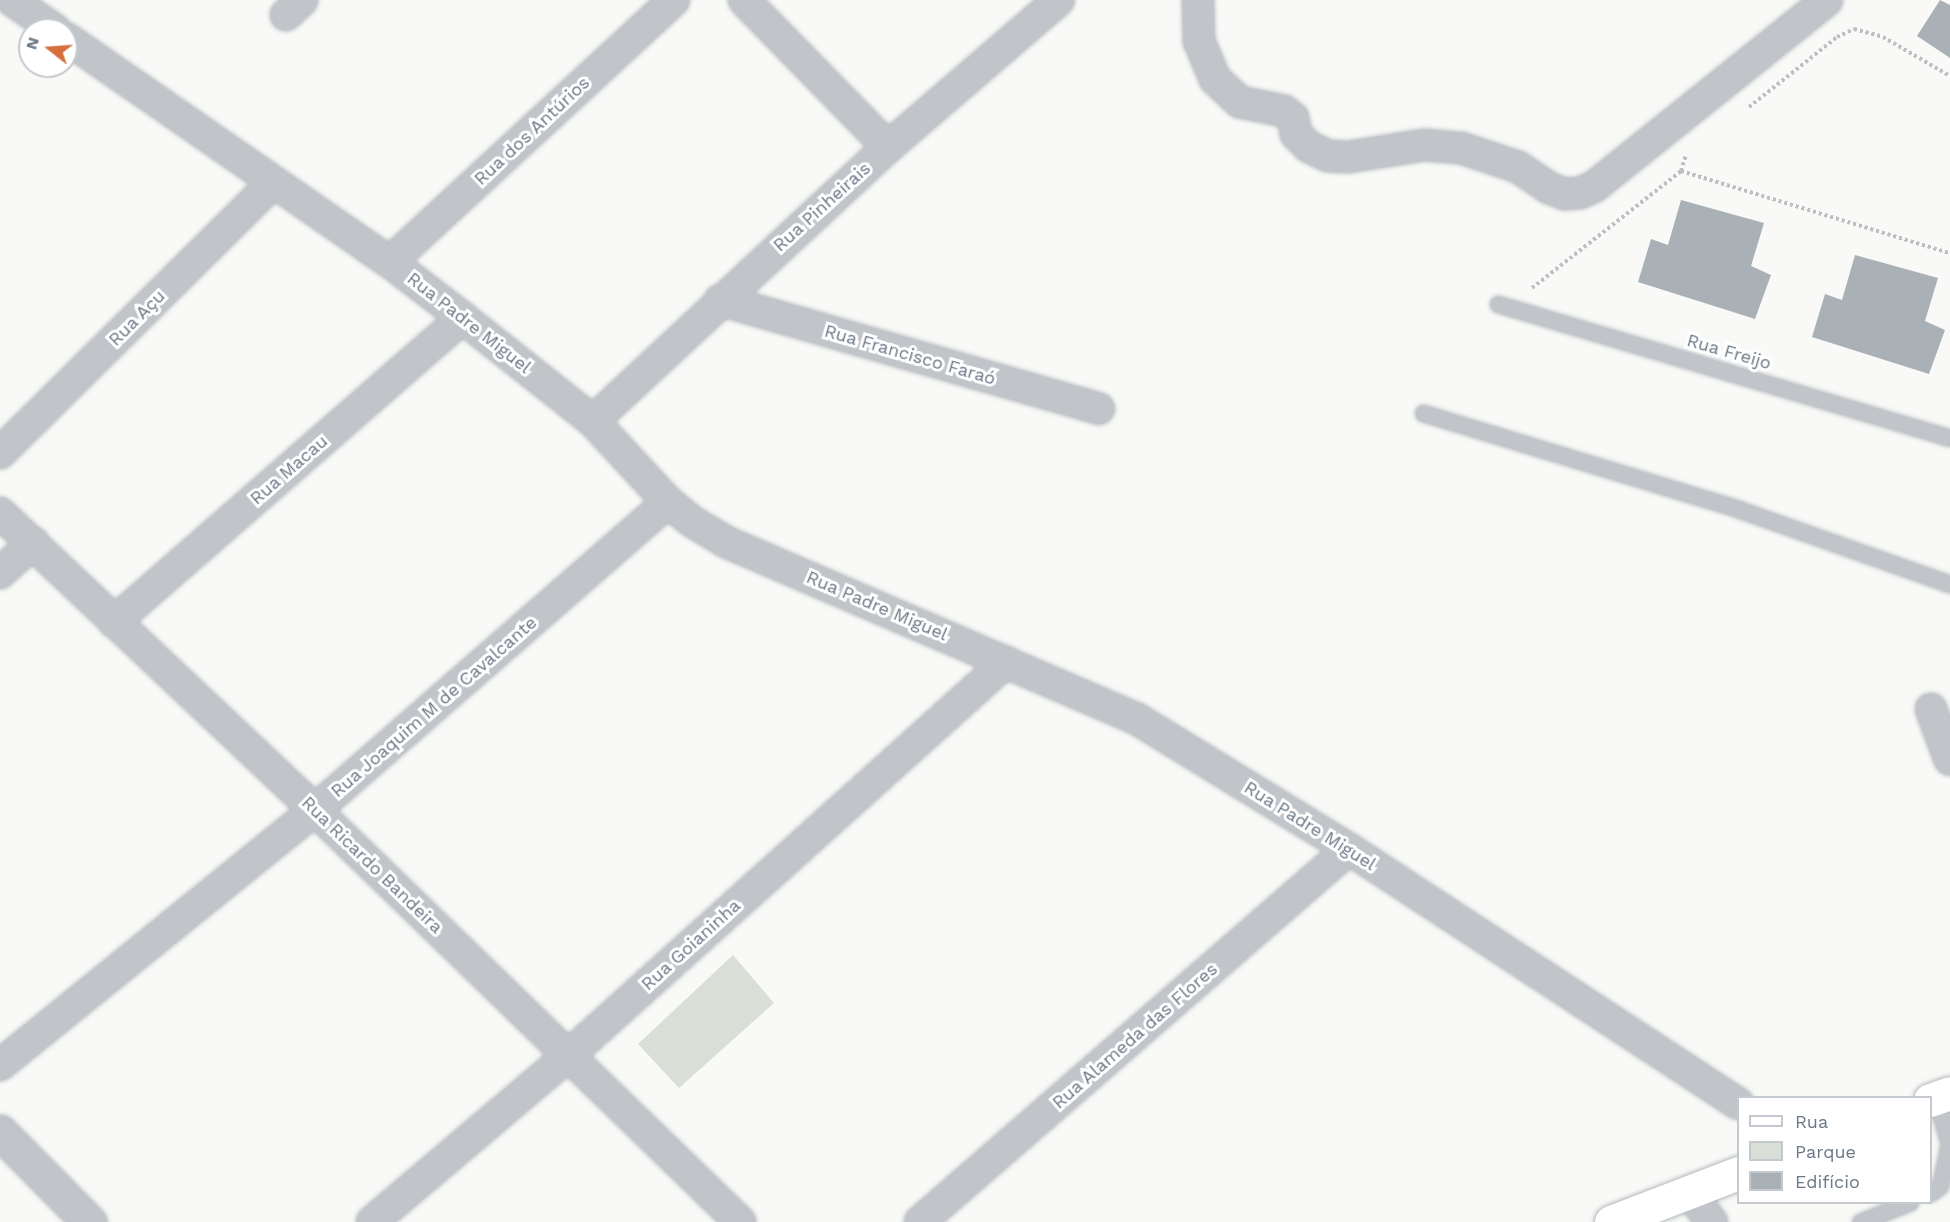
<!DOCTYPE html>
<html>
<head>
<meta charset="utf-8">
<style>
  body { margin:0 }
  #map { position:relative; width:1950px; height:1222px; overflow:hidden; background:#f9faf8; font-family:"Work Sans",sans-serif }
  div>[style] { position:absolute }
  .green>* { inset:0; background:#d9ded7 }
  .building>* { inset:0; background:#a9b0b6 }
  .path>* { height:4px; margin-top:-2px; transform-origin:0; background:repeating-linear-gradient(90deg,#bcbec1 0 3px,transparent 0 6px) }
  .roads { filter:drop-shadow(0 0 2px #b5b9bd) drop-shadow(0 0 2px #b5b9bd) }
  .service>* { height:15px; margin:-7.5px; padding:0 7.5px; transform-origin:7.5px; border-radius:7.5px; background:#c1c5c9 }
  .minor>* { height:30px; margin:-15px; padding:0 15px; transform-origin:15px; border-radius:15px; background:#c1c5c9 }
  .tertiary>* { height:33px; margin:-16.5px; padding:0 16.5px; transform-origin:16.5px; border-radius:16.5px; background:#c1c5c9 }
  .primary>* { height:33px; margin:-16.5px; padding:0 16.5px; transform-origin:16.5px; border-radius:16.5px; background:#fff }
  span { translate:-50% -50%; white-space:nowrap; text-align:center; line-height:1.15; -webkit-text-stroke:6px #fff; paint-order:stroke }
  .street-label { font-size:18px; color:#6b7886 }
  .legend { position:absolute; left:1737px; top:1096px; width:195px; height:108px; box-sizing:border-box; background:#fff; border:2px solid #c4c9cf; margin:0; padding:8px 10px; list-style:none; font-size:18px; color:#6b7886 }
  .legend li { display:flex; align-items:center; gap:12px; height:30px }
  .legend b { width:30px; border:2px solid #c4c9cf }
  .north { position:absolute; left:18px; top:18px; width:60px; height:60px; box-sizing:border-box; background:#fff; border:2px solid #c4c9cf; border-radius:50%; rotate:287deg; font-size:16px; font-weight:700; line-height:24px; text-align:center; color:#6b7886 }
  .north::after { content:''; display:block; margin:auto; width:21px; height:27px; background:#d56f3d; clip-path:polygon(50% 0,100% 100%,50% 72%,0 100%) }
</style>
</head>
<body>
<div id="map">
  <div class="green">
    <div style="clip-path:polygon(733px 955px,774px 1003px,679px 1088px,638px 1044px)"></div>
  </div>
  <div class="building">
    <div style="clip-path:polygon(1940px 0,1950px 5px,1950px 58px,1917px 36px)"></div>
    <div style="clip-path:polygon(1681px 200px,1764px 223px,1751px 266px,1771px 275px,1755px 319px,1638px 282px,1651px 239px,1668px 245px)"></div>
    <div style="clip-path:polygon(1855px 255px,1938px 278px,1925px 321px,1945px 330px,1929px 374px,1812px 337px,1825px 294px,1842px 300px)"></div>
  </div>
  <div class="path">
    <div style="left:1749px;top:107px;width:112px;rotate:-38.5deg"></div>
    <div style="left:1837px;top:37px;width:19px;rotate:-25deg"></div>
    <div style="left:1854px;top:29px;width:30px;rotate:15deg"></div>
    <div style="left:1883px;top:37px;width:78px;rotate:30.2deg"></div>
    <div style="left:1681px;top:171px;width:17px;rotate:-73deg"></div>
    <div style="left:1532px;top:288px;width:189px;rotate:-38.1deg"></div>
    <div style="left:1681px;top:171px;width:281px;rotate:17deg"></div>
  </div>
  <div class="roads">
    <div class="service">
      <div style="left:1498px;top:304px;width:471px;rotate:16.5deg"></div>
      <div style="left:1423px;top:413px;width:329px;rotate:16.9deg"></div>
      <div style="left:1738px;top:509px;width:225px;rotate:19.5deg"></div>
      <div style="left:1930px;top:1193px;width:12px;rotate:-35deg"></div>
      <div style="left:1940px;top:1186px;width:43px;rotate:-77.9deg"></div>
      <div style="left:1949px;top:1144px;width:48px;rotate:-105.8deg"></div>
      <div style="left:1860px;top:1222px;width:54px;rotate:-21.8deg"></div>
    </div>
    <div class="minor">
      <div style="left:12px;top:0;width:52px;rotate:34.9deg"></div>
      <div style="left:744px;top:0;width:206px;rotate:45.6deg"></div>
      <div style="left:1198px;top:0;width:41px;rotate:88.6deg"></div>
      <div style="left:1199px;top:41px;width:41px;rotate:67.2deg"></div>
      <div style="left:1215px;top:79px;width:34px;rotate:43deg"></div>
      <div style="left:1240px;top:102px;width:45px;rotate:11.6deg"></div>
      <div style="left:1284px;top:111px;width:11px;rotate:38deg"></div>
      <div style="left:1293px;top:118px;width:16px;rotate:79deg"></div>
      <div style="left:1296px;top:134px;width:18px;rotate:45deg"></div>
      <div style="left:1309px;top:147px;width:21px;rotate:25deg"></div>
      <div style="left:1328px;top:156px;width:20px;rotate:3deg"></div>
      <div style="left:1348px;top:157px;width:78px;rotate:-8.9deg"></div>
      <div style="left:1425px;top:145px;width:36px;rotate:5deg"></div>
      <div style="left:1461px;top:148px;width:60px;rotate:18.4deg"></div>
      <div style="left:1518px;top:167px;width:37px;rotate:34deg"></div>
      <div style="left:1549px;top:188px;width:17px;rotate:21deg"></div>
      <div style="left:1565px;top:194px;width:15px;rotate:-4deg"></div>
      <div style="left:1580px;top:193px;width:17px;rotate:-25deg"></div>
      <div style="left:1595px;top:186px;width:297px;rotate:-38.7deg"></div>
      <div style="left:286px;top:15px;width:22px;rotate:-43deg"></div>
      <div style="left:66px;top:38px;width:394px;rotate:34.7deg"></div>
      <div style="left:390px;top:262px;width:92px;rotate:37.5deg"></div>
      <div style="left:463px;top:318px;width:166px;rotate:38.4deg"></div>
      <div style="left:593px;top:421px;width:110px;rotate:47.2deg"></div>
      <div style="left:668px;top:502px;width:32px;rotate:39deg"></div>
      <div style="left:693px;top:522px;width:39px;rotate:31deg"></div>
      <div style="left:726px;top:542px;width:447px;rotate:23.3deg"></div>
      <div style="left:1137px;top:719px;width:249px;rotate:31.5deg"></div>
      <div style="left:1349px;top:849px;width:465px;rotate:33.2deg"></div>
      <div style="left:390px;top:262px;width:386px;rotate:-42.7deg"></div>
      <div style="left:720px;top:300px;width:394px;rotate:16deg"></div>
      <div style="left:593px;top:421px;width:403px;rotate:-42.9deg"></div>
      <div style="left:888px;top:147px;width:225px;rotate:-40.7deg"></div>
      <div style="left:0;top:453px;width:385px;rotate:-44.7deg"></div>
      <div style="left:0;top:513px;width:433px;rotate:43.3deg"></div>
      <div style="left:315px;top:810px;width:592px;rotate:44.11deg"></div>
      <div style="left:0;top:573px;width:45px;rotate:-42.3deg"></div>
      <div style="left:114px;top:622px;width:463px;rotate:-41.1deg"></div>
      <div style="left:1931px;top:709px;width:54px;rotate:69.6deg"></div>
      <div style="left:0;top:1065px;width:405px;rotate:-39deg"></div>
      <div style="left:315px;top:810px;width:468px;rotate:-41.1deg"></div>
      <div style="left:1689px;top:1192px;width:38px;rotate:53deg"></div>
      <div style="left:372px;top:1222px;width:258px;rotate:-40.3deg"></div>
      <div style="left:569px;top:1055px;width:588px;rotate:-41.97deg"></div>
      <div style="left:920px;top:1222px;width:568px;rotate:-41.01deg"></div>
    </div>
    <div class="tertiary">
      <div style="left:0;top:1132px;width:127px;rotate:45.3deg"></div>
    </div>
    <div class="primary">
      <div style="left:1930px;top:1100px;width:21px;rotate:-19deg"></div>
      <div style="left:1611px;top:1222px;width:136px;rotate:-21.1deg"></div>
    </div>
  </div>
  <div class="street-label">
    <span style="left:532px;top:131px;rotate:-43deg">Rua dos Antúrios</span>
    <span style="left:822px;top:207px;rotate:-42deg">Rua Pinheirais</span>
    <span style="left:137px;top:318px;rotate:-45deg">Rua Açu</span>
    <span style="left:469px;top:323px;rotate:38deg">Rua Padre Miguel</span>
    <span style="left:1729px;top:352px;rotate:16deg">Rua Freijo</span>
    <span style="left:910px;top:355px;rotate:16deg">Rua Francisco Faraó</span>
    <span style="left:289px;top:470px;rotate:-41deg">Rua Macau</span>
    <span style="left:877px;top:606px;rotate:23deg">Rua Padre Miguel</span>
    <span style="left:434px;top:707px;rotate:-41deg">Rua Joaquim M de Cavalcante</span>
    <span style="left:1310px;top:826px;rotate:32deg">Rua Padre Miguel</span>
    <span style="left:372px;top:865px;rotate:44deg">Rua Ricardo Bandeira</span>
    <span style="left:691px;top:945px;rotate:-42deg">Rua Goianinha</span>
    <span style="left:1135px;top:1036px;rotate:-41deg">Rua Alameda das Flores</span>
  </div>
  <ul class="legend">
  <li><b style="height:8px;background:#fff"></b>Rua</li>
  <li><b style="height:16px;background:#d9ded7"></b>Parque</li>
  <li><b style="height:16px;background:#a9b0b6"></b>Edifício</li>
  </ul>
  <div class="north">N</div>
</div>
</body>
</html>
